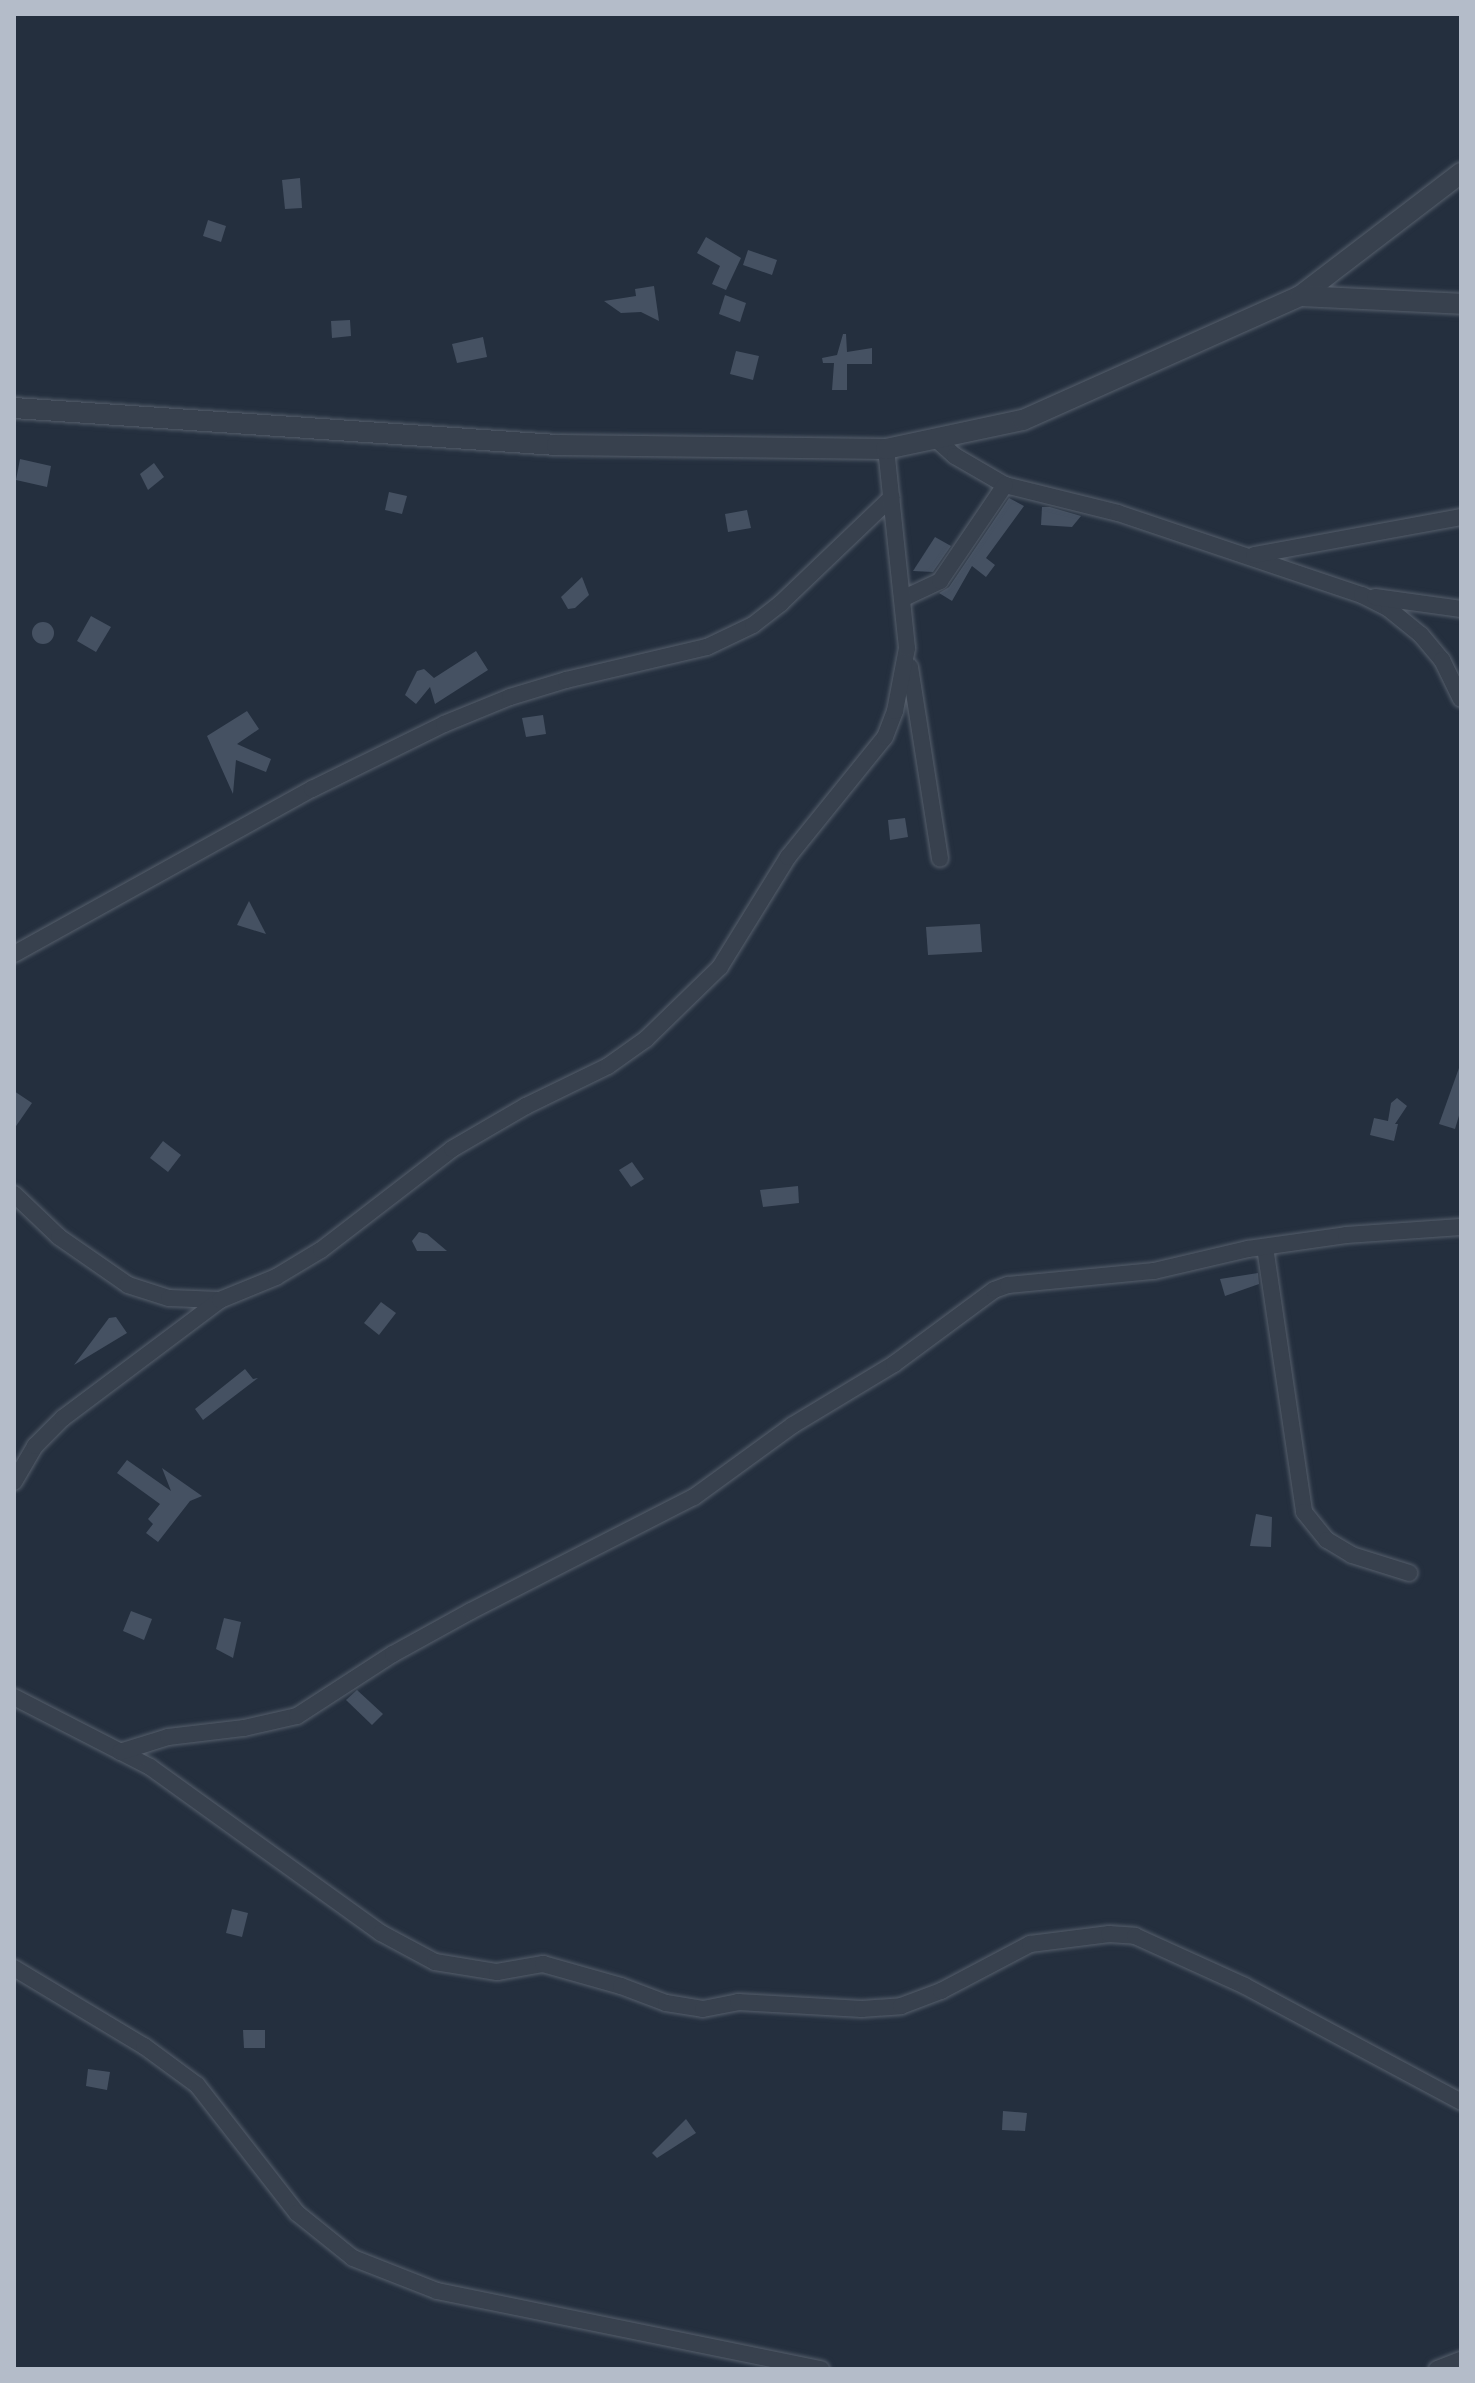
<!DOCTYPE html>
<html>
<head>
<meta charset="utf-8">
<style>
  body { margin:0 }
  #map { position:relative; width:1475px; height:2383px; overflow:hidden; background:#242f3e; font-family:Poppins,sans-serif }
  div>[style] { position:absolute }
  .building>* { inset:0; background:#455162 }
  .round { border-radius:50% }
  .roads { filter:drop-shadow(0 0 2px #565f6c) drop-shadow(0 0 2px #565f6c) }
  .minor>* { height:16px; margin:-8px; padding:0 8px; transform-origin:8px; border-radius:8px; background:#38414e }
  .tertiary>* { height:20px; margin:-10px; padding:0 10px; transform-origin:10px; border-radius:10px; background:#38414e }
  span { translate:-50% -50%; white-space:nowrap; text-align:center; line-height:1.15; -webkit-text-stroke:7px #1d2633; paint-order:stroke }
  .frame { position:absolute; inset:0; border:16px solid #b4bcc9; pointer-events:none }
</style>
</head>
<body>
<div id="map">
  <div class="building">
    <div style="clip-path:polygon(300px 178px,302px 208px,285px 209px,282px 180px)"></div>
    <div style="clip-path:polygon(208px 220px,226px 226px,221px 242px,203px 236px)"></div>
    <div style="clip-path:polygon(706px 237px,741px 258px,726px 290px,712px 284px,720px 266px,697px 253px)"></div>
    <div style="clip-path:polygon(748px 250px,777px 260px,772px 275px,743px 265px)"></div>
    <div style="clip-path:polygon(654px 286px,659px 321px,641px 312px,621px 313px,604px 301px,636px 296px,635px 289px)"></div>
    <div style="clip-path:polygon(725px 295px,746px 303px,740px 322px,719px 314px)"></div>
    <div style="clip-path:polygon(350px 320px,351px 336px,332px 338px,331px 321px)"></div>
    <div style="clip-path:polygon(843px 334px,846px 334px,847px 352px,872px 348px,872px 364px,847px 364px,847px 390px,832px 390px,834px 363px,823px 363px,822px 358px,837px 355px)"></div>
    <div style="clip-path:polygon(483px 337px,487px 357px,457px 363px,452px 344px)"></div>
    <div style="clip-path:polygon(736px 351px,759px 356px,753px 380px,730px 374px)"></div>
    <div style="clip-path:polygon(20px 459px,51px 466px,47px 487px,16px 480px)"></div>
    <div style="clip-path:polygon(154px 463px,164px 477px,148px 490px,140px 474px)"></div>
    <div style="clip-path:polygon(389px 492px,407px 496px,402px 514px,385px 510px)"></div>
    <div style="clip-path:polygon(1009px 498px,1024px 506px,986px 558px,995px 565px,986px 577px,972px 566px,952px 601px,939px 593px,949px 587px)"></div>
    <div style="clip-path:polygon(1042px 507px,1050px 507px,1081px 516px,1072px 527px,1041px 525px)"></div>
    <div style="clip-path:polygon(747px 510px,751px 528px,728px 532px,725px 514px)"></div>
    <div style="clip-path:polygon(935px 537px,951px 546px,933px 572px,913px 571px)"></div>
    <div style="clip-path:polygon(582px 577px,589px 595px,575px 608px,568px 609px,561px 597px)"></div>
    <div style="clip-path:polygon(91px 616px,111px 627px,96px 652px,77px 641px)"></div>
    <div class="round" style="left:32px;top:622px;width:22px;height:22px"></div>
    <div style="clip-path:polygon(476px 651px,488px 670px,435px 704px,430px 687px,416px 704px,405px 695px,417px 671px,424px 669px,434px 678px)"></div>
    <div style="clip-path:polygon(247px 711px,259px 729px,237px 744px,271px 759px,266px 772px,236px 760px,233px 794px,207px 736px)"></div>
    <div style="clip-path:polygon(543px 715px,546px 734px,526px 737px,522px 718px)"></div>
    <div style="clip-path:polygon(905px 818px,908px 837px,890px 840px,888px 820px)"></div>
    <div style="clip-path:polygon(249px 901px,266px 934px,237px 925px)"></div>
    <div style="clip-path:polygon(980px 924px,982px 952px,928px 955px,926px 927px)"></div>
    <div style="clip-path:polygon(1459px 1068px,1461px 1109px,1455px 1129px,1439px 1124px)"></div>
    <div style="clip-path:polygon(14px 1091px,32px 1103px,14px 1129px)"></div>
    <div style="clip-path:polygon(1397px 1098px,1407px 1106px,1395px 1124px,1398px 1124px,1394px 1141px,1370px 1135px,1374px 1118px,1388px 1121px,1391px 1103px)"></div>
    <div style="clip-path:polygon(163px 1141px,181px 1155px,168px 1172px,150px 1158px)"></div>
    <div style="clip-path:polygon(632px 1162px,644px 1179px,631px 1187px,619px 1170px)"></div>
    <div style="clip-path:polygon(798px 1186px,799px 1203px,763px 1207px,760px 1190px)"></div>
    <div style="clip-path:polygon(419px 1232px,427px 1234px,447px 1251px,417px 1251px,412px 1241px)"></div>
    <div style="clip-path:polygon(1258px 1273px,1259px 1284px,1225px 1296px,1220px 1279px)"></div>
    <div style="clip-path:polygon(381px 1302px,396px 1313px,379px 1335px,364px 1323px)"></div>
    <div style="clip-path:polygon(116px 1317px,127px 1333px,74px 1365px,109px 1318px)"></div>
    <div style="clip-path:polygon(245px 1369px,253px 1379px,258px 1378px,203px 1420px,195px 1409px)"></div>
    <div style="clip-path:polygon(127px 1460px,171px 1491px,162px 1468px,202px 1496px,190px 1501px,158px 1542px,146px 1533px,153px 1524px,148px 1519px,160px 1504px,117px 1473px)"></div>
    <div style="clip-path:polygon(1256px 1514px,1272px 1517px,1271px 1547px,1250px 1546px)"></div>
    <div style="clip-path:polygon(131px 1611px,152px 1619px,144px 1640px,123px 1631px)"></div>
    <div style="clip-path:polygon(224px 1618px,241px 1622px,233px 1658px,216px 1649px)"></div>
    <div style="clip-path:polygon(357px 1690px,383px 1714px,372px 1725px,346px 1700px)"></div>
    <div style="clip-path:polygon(232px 1909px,248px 1913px,242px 1937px,226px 1933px)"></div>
    <div style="clip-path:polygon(243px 2030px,265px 2030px,265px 2048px,244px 2048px)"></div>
    <div style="clip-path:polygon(88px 2069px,110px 2072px,107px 2090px,86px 2086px)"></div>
    <div style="clip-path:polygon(1003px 2111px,1027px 2113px,1025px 2131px,1002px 2130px)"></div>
    <div style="clip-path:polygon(686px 2119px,696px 2133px,657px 2158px,652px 2153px)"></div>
  </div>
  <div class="roads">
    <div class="minor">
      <div style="left:936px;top:439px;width:25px;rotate:42deg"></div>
      <div style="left:955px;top:456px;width:58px;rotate:30.1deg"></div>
      <div style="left:1005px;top:485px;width:116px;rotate:13.9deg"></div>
      <div style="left:1118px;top:513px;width:257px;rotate:18.6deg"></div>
      <div style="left:1362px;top:595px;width:30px;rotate:27deg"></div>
      <div style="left:1389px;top:609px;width:41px;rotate:39.1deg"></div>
      <div style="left:1421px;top:635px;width:33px;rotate:50deg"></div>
      <div style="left:1442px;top:660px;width:43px;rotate:64deg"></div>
      <div style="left:1254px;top:555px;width:210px;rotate:-10.4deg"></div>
      <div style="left:1375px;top:597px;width:87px;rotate:7.9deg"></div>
      <div style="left:904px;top:598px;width:40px;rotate:-25deg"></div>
      <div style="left:940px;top:581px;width:116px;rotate:-55.9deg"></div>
      <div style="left:910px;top:667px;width:194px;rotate:81.1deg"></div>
      <div style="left:14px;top:954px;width:341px;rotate:-29deg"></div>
      <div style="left:312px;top:789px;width:147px;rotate:-26.2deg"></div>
      <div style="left:444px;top:724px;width:71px;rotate:-22.2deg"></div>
      <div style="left:510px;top:697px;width:59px;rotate:-16.9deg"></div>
      <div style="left:566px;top:680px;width:145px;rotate:-13.2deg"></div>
      <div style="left:707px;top:647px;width:51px;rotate:-25.6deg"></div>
      <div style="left:753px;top:625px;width:36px;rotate:-38deg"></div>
      <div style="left:781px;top:603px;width:153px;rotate:-43.7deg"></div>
      <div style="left:14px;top:1194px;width:62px;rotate:43.7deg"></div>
      <div style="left:59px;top:1237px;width:84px;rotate:34.8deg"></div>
      <div style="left:128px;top:1285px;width:43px;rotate:17.6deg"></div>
      <div style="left:169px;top:1298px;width:51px;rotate:2.2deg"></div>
      <div style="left:1265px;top:1247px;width:268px;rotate:81.6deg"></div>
      <div style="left:1304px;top:1512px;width:36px;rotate:51deg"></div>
      <div style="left:1327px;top:1540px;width:29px;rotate:31deg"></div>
      <div style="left:1352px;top:1555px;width:60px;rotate:17.5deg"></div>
      <div style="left:14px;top:1482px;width:42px;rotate:-59.7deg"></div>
      <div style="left:35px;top:1446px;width:40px;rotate:-45deg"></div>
      <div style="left:63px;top:1418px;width:196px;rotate:-36.9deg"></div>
      <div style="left:220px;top:1300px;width:61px;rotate:-22.3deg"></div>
      <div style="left:276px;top:1277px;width:52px;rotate:-31deg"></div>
      <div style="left:321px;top:1250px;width:165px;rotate:-37.6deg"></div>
      <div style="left:452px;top:1149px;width:86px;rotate:-30.2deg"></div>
      <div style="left:526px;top:1106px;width:91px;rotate:-26deg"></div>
      <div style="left:608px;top:1066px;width:47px;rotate:-35.4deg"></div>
      <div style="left:646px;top:1039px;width:103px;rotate:-44.2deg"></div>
      <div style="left:720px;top:967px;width:129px;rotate:-58.3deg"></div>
      <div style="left:788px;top:857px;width:154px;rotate:-51.1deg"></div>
      <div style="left:885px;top:737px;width:28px;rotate:-69deg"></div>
      <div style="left:895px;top:711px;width:64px;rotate:-79.2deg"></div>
      <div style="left:907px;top:648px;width:200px;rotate:-96deg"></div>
      <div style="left:14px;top:1697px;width:153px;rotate:27.2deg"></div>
      <div style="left:150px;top:1767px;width:284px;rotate:35.7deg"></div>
      <div style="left:381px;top:1933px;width:61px;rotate:28.2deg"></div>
      <div style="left:435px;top:1962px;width:63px;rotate:9.2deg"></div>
      <div style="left:497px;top:1972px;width:47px;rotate:-9.9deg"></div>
      <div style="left:543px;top:1964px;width:81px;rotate:15.8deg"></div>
      <div style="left:621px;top:1986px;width:48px;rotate:20.7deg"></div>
      <div style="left:666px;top:2003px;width:37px;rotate:9deg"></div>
      <div style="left:703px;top:2009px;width:36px;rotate:-11deg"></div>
      <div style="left:738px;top:2002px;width:124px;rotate:3.2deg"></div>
      <div style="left:862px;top:2009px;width:39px;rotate:-4deg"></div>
      <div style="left:901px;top:2006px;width:43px;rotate:-20.6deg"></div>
      <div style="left:941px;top:1991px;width:101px;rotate:-27.8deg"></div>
      <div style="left:1030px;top:1944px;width:80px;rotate:-7.2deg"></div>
      <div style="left:1109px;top:1934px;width:26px;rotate:4deg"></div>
      <div style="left:1135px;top:1936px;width:121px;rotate:24.4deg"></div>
      <div style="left:1245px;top:1986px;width:245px;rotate:28.2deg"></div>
      <div style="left:120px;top:1752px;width:50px;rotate:-17.4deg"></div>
      <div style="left:168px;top:1737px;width:77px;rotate:-6.8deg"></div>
      <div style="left:244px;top:1728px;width:54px;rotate:-12.8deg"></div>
      <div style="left:297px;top:1716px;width:114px;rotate:-32.9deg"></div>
      <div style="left:393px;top:1654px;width:89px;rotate:-28.9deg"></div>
      <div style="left:471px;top:1611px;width:250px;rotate:-27.1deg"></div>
      <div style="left:694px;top:1497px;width:122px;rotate:-36deg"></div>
      <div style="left:793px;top:1425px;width:118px;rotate:-31.1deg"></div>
      <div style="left:894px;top:1364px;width:124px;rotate:-36.5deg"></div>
      <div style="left:994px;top:1290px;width:15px;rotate:-20deg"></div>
      <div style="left:1008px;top:1285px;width:147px;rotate:-5.5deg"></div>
      <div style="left:1154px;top:1271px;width:97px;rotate:-13.2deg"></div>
      <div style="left:1248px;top:1249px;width:99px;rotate:-8.1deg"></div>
      <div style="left:1346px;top:1235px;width:115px;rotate:-4deg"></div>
      <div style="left:14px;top:1968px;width:152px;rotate:31deg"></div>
      <div style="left:144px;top:2046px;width:66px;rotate:36.3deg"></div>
      <div style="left:197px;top:2085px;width:162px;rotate:52deg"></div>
      <div style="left:297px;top:2213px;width:72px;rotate:38.8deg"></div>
      <div style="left:353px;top:2258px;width:90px;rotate:21.4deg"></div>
      <div style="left:437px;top:2291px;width:392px;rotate:11.5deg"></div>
      <div style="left:1437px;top:2369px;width:26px;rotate:-21deg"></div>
    </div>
    <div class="tertiary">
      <div style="left:1300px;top:296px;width:203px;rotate:-37.4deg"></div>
      <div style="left:14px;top:408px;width:544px;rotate:3.9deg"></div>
      <div style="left:557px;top:445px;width:329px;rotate:0.7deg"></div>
      <div style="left:886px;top:449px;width:140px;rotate:-12deg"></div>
      <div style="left:1023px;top:420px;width:303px;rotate:-24.1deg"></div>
      <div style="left:1300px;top:296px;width:161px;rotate:2.8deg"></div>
    </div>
  </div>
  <div class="frame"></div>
</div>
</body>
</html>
